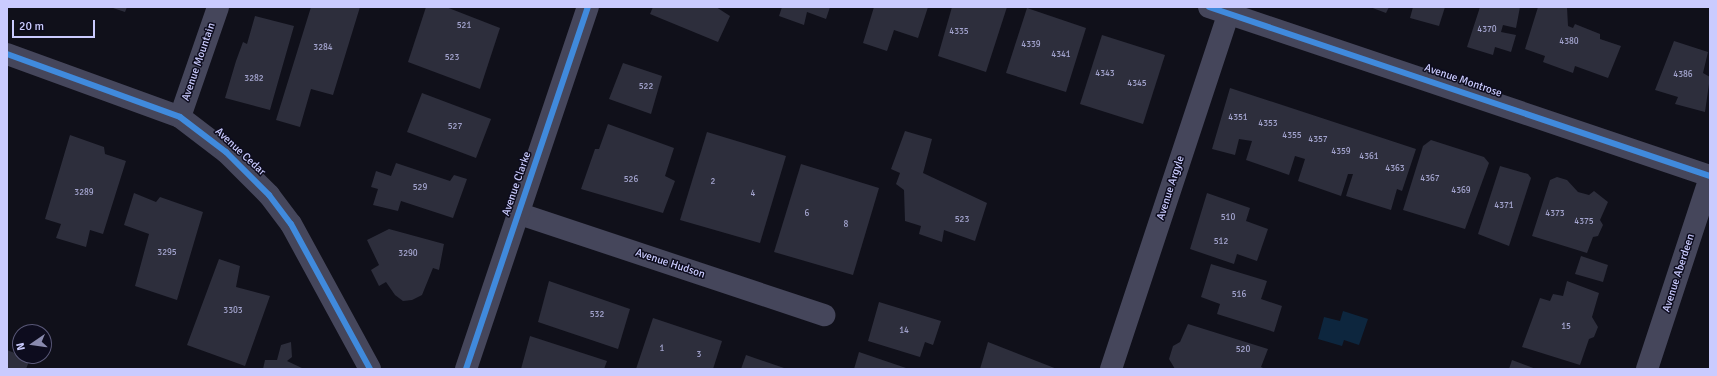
<!DOCTYPE html>
<html>
<head>
<meta charset="utf-8">
<style>
  body { margin:0 }
  #map { position:relative; width:1717px; height:376px; overflow:hidden; background:#10101a; font-family:Signika,sans-serif }
  div>[style] { position:absolute }
  .water>* { inset:0; background:#0d263e }
  .building>* { inset:0; background:#2d2e3c }
  .minor>* { height:22px; margin:-11px; padding:0 11px; transform-origin:11px; border-radius:11px; background:#45465b }
  .cycleway>* { height:6px; margin:-3px; padding:0 3px; transform-origin:3px; border-radius:3px; background:#408adc }
  span { translate:-50% -50%; white-space:nowrap; text-align:center; line-height:1.15; -webkit-text-stroke:3px #0d0c1e; paint-order:stroke }
  .number-label { font-size:9px; color:#a3a4ce }
  .number-label span { -webkit-text-stroke-width:0 }
  .street-label { font-size:11px; color:#cacbfe }
  .frame { position:absolute; inset:0; border:8px solid #cacbfe; pointer-events:none }
  .north { position:absolute; left:12px; top:324px; width:40px; height:40px; box-sizing:border-box; background:#0d0c1e; border:1px solid #595878; border-radius:50%; rotate:257deg; font-size:11px; font-weight:700; line-height:16px; text-align:center; color:#cacbfe }
  .north::after { content:''; display:block; margin:auto; width:14px; height:18px; background:#898aae; clip-path:polygon(50% 0,100% 100%,50% 72%,0 100%) }
  .scale { position:absolute; left:12px; top:20px; width:83px; height:18px; box-sizing:border-box; border:2px solid #cacbfe; border-top:0; padding-left:5px; font-size:12px; line-height:14px; white-space:nowrap; color:#cacbfe; -webkit-text-stroke:3px #0d0c1e; paint-order:stroke }
</style>
</head>
<body>
<div id="map">
  <div class="water">
    <div style="clip-path:polygon(1343px 311px,1368px 319px,1359px 345px,1344px 340px,1342px 346px,1318px 339px,1324px 317px,1340px 321px)"></div>
  </div>
  <div class="building">
    <div style="clip-path:polygon(110px 7px,127px 7px,125px 12px)"></div>
    <div style="clip-path:polygon(311px 7px,360px 7px,333px 95px,311px 89px,300px 127px,276px 120px)"></div>
    <div style="clip-path:polygon(426px 7px,446px 7px,500px 28px,480px 89px,408px 62px)"></div>
    <div style="clip-path:polygon(653px 7px,716px 7px,730px 16px,718px 42px,650px 14px)"></div>
    <div style="clip-path:polygon(782px 7px,830px 7px,826px 19px,807px 12px,804px 25px,779px 16px)"></div>
    <div style="clip-path:polygon(874px 7px,928px 7px,918px 38px,894px 30px,887px 51px,863px 43px)"></div>
    <div style="clip-path:polygon(952px 7px,1007px 7px,986px 72px,938px 56px)"></div>
    <div style="clip-path:polygon(1370px 7px,1389px 7px,1386px 13px)"></div>
    <div style="clip-path:polygon(1413px 7px,1445px 7px,1439px 26px,1410px 18px)"></div>
    <div style="clip-path:polygon(1480px 7px,1520px 7px,1516px 28px,1503px 25px,1501px 32px,1516px 35px,1511px 52px,1495px 47px,1493px 55px,1467px 47px)"></div>
    <div style="clip-path:polygon(1538px 7px,1567px 7px,1568px 26px,1573px 28px,1575px 24px,1600px 34px,1600px 39px,1621px 46px,1608px 78px,1575px 66px,1573px 73px,1543px 62px,1545px 56px,1525px 49px)"></div>
    <div style="clip-path:polygon(1027px 8px,1086px 28px,1066px 92px,1006px 73px)"></div>
    <div style="clip-path:polygon(255px 16px,294px 26px,270px 110px,225px 98px,236px 61px,243px 42px,247px 44px)"></div>
    <div style="clip-path:polygon(1102px 35px,1165px 55px,1143px 124px,1080px 104px)"></div>
    <div style="clip-path:polygon(1674px 41px,1708px 52px,1703px 73px,1710px 77px,1705px 112px,1675px 104px,1678px 97px,1655px 90px)"></div>
    <div style="clip-path:polygon(623px 63px,662px 76px,651px 114px,609px 99px)"></div>
    <div style="clip-path:polygon(1230px 88px,1416px 149px,1402px 191px,1397px 189px,1391px 210px,1346px 196px,1353px 174px,1348px 174px,1341px 196px,1298px 181px,1305px 159px,1295px 156px,1289px 175px,1246px 160px,1252px 141px,1239px 139px,1235px 155px,1212px 149px)"></div>
    <div style="clip-path:polygon(422px 93px,491px 119px,476px 158px,407px 132px)"></div>
    <div style="clip-path:polygon(608px 124px,674px 148px,665px 176px,675px 181px,663px 213px,581px 189px,595px 149px,599px 149px)"></div>
    <div style="clip-path:polygon(905px 131px,932px 139px,923px 173px,987px 203px,975px 241px,944px 230px,942px 242px,919px 234px,921px 226px,905px 221px,904px 190px,896px 184px,900px 173px,891px 169px)"></div>
    <div style="clip-path:polygon(707px 132px,786px 156px,760px 243px,680px 220px)"></div>
    <div style="clip-path:polygon(70px 135px,104px 147px,105px 154px,126px 161px,103px 234px,90px 230px,86px 247px,56px 238px,61px 224px,45px 219px)"></div>
    <div style="clip-path:polygon(1431px 140px,1484px 157px,1489px 163px,1465px 229px,1403px 210px,1423px 146px)"></div>
    <div style="clip-path:polygon(396px 163px,450px 181px,454px 175px,467px 179px,453px 218px,401px 201px,398px 211px,373px 205px,378px 189px,371px 187px,376px 171px,391px 176px)"></div>
    <div style="clip-path:polygon(801px 164px,879px 188px,853px 275px,774px 252px)"></div>
    <div style="clip-path:polygon(1500px 166px,1528px 174px,1531px 178px,1509px 246px,1478px 234px)"></div>
    <div style="clip-path:polygon(1557px 177px,1567px 180px,1578px 192px,1589px 195px,1594px 191px,1608px 202px,1600px 220px,1603px 225px,1598px 236px,1593px 237px,1587px 253px,1532px 236px,1550px 180px)"></div>
    <div style="clip-path:polygon(134px 193px,156px 202px,160px 197px,203px 212px,177px 300px,135px 286px,149px 234px,124px 225px)"></div>
    <div style="clip-path:polygon(1207px 193px,1250px 208px,1246px 221px,1268px 229px,1257px 261px,1237px 254px,1234px 264px,1190px 249px)"></div>
    <div style="clip-path:polygon(389px 229px,444px 244px,439px 270px,433px 268px,422px 295px,412px 300px,403px 301px,395px 295px,386px 282px,379px 286px,371px 270px,379px 265px,367px 240px)"></div>
    <div style="clip-path:polygon(1581px 256px,1608px 265px,1603px 282px,1575px 274px)"></div>
    <div style="clip-path:polygon(219px 259px,240px 266px,236px 287px,270px 296px,245px 366px,187px 345px)"></div>
    <div style="clip-path:polygon(1211px 264px,1267px 281px,1261px 299px,1282px 306px,1274px 332px,1217px 314px,1220px 304px,1201px 297px)"></div>
    <div style="clip-path:polygon(549px 281px,630px 309px,618px 349px,538px 322px)"></div>
    <div style="clip-path:polygon(1567px 281px,1599px 293px,1592px 317px,1598px 327px,1594px 337px,1589px 339px,1580px 365px,1522px 347px,1540px 298px,1550px 301px,1553px 294px,1563px 296px)"></div>
    <div style="clip-path:polygon(879px 302px,941px 321px,933px 345px,925px 342px,920px 357px,868px 341px)"></div>
    <div style="clip-path:polygon(653px 318px,722px 341px,713px 369px,636px 369px)"></div>
    <div style="clip-path:polygon(1188px 324px,1268px 349px,1261px 367px,1265px 369px,1175px 369px,1169px 359px,1173px 346px,1180px 342px)"></div>
    <div style="clip-path:polygon(530px 336px,607px 361px,604px 369px,521px 369px)"></div>
    <div style="clip-path:polygon(291px 342px,292px 357px,287px 361px,304px 369px,263px 369px,265px 360px,277px 360px,281px 345px)"></div>
    <div style="clip-path:polygon(988px 342px,1057px 369px,980px 369px)"></div>
    <div style="clip-path:polygon(7px 350px,30px 359px,26px 369px,7px 369px)"></div>
    <div style="clip-path:polygon(859px 352px,909px 369px,854px 369px)"></div>
    <div style="clip-path:polygon(746px 355px,787px 369px,741px 369px)"></div>
    <div style="clip-path:polygon(1512px 360px,1536px 369px,1509px 369px)"></div>
  </div>
  <div class="minor">
    <div style="left:1209px;top:7px;width:529px;rotate:18.64deg"></div>
    <div style="left:7px;top:54px;width:184px;rotate:20deg"></div>
    <div style="left:180px;top:117px;width:58px;rotate:37.3deg"></div>
    <div style="left:226px;top:152px;width:61px;rotate:45deg"></div>
    <div style="left:269px;top:195px;width:36px;rotate:53deg"></div>
    <div style="left:291px;top:224px;width:165px;rotate:61.4deg"></div>
    <div style="left:180px;top:117px;width:116px;rotate:-70.9deg"></div>
    <div style="left:517px;top:213px;width:324px;rotate:18.4deg"></div>
    <div style="left:466px;top:369px;width:382px;rotate:-71.4deg"></div>
    <div style="left:1111px;top:369px;width:381px;rotate:-71.7deg"></div>
    <div style="left:1647px;top:369px;width:202px;rotate:-71.8deg"></div>
  </div>
  <div class="cycleway">
    <div style="left:1209px;top:7px;width:529px;rotate:18.64deg"></div>
    <div style="left:7px;top:54px;width:184px;rotate:20deg"></div>
    <div style="left:180px;top:117px;width:58px;rotate:37.3deg"></div>
    <div style="left:226px;top:152px;width:61px;rotate:45deg"></div>
    <div style="left:269px;top:195px;width:36px;rotate:53deg"></div>
    <div style="left:291px;top:224px;width:165px;rotate:61.4deg"></div>
    <div style="left:466px;top:369px;width:382px;rotate:-71.4deg"></div>
  </div>
  <div class="number-label">
    <span style="left:464px;top:26px">521</span>
    <span style="left:1487px;top:30px">4370</span>
    <span style="left:959px;top:32px">4335</span>
    <span style="left:1569px;top:42px">4380</span>
    <span style="left:1031px;top:45px">4339</span>
    <span style="left:323px;top:48px">3284</span>
    <span style="left:1061px;top:55px">4341</span>
    <span style="left:452px;top:58px">523</span>
    <span style="left:1105px;top:74px">4343</span>
    <span style="left:1683px;top:75px">4386</span>
    <span style="left:254px;top:79px">3282</span>
    <span style="left:1137px;top:84px">4345</span>
    <span style="left:646px;top:87px">522</span>
    <span style="left:1238px;top:118px">4351</span>
    <span style="left:1268px;top:124px">4353</span>
    <span style="left:455px;top:127px">527</span>
    <span style="left:1292px;top:136px">4355</span>
    <span style="left:1318px;top:140px">4357</span>
    <span style="left:1341px;top:152px">4359</span>
    <span style="left:1369px;top:157px">4361</span>
    <span style="left:1395px;top:169px">4363</span>
    <span style="left:1430px;top:179px">4367</span>
    <span style="left:631px;top:180px">526</span>
    <span style="left:713px;top:182px">2</span>
    <span style="left:420px;top:188px">529</span>
    <span style="left:1461px;top:191px">4369</span>
    <span style="left:84px;top:193px">3289</span>
    <span style="left:753px;top:194px">4</span>
    <span style="left:1504px;top:206px">4371</span>
    <span style="left:807px;top:214px">6</span>
    <span style="left:1555px;top:214px">4373</span>
    <span style="left:1228px;top:218px">510</span>
    <span style="left:962px;top:220px">523</span>
    <span style="left:1584px;top:222px">4375</span>
    <span style="left:846px;top:225px">8</span>
    <span style="left:1221px;top:242px">512</span>
    <span style="left:167px;top:253px">3295</span>
    <span style="left:408px;top:254px">3290</span>
    <span style="left:1239px;top:295px">516</span>
    <span style="left:233px;top:311px">3303</span>
    <span style="left:597px;top:315px">532</span>
    <span style="left:1566px;top:327px">15</span>
    <span style="left:904px;top:331px">14</span>
    <span style="left:662px;top:349px">1</span>
    <span style="left:1243px;top:350px">520</span>
    <span style="left:699px;top:355px">3</span>
  </div>
  <div class="street-label">
    <span style="left:199px;top:62px;rotate:-71deg">Avenue Mountain</span>
    <span style="left:1463px;top:81px;rotate:19deg">Avenue Montrose</span>
    <span style="left:240px;top:152px;rotate:43deg">Avenue Cedar</span>
    <span style="left:517px;top:184px;rotate:-71deg">Avenue Clarke</span>
    <span style="left:1171px;top:188px;rotate:-72deg">Avenue Argyle</span>
    <span style="left:670px;top:264px;rotate:18deg">Avenue Hudson</span>
    <span style="left:1679px;top:273px;rotate:-72deg">Avenue Aberdeen</span>
  </div>
  <div class="frame"></div>
  <div class="north">N</div>
  <div class="scale">20 m</div>
</div>
</body>
</html>
